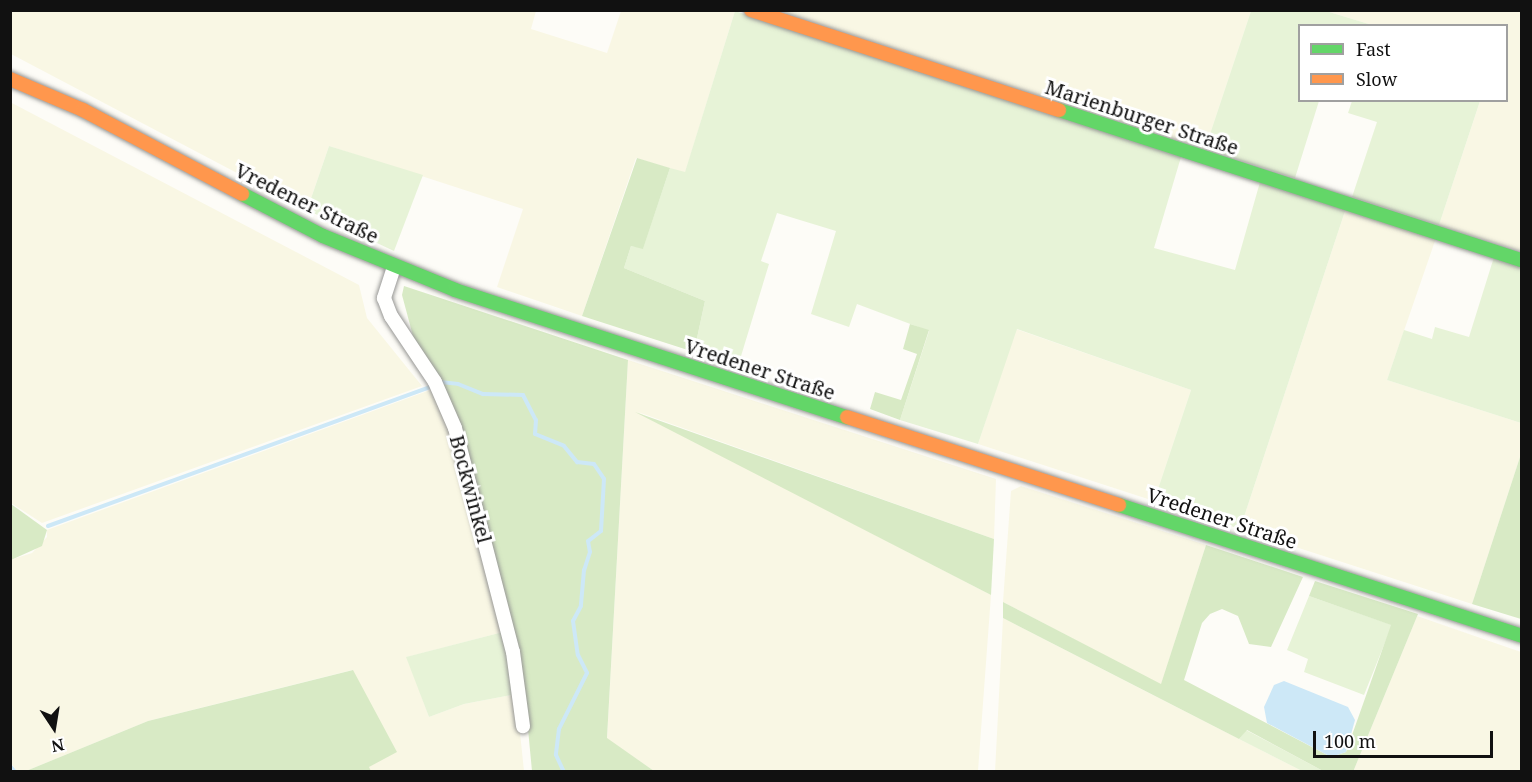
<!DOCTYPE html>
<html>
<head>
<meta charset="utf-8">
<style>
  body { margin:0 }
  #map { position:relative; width:1532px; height:782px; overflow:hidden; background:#fdfcf7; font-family:"Noto Serif",serif }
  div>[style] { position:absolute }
  .farmland>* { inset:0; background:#f9f7e4 }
  .green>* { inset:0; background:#e7f3d7 }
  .forest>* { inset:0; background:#d8eac5 }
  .water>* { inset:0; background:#cde8f7 }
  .stream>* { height:4px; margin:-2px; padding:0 2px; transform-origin:2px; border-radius:2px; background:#cde8f7 }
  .roads { filter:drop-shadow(0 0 2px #979795) drop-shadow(0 0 2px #979795) }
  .street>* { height:14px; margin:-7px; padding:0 7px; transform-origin:7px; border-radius:7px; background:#fffffe }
  .fast>* { height:14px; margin:-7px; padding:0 7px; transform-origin:7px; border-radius:7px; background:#63d668 }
  .slow>* { height:14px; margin:-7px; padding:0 7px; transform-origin:7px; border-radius:7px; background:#ff974d }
  span { translate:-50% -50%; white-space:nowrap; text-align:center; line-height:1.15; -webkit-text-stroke:6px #fff; paint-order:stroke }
  .street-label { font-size:20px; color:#111 }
  .frame { position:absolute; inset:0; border:12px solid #111; pointer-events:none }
  .legend { position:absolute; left:1298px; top:24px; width:210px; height:78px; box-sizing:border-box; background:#fff; border:2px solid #a0a0a0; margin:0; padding:8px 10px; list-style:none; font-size:18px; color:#111 }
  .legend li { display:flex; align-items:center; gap:12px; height:30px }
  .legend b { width:30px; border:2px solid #a0a0a0 }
  .north { position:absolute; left:24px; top:698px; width:60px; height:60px; -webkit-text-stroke:4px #fff; paint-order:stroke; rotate:168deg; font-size:16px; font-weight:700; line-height:24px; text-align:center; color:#111 }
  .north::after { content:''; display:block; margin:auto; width:21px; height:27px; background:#111; clip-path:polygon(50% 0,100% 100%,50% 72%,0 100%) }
  .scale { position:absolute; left:1313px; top:731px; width:180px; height:27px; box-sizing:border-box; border:3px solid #111; border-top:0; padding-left:8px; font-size:18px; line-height:21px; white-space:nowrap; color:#111; -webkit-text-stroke:4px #fff; paint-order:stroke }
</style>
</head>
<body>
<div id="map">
  <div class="farmland">
    <div style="clip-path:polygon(10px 11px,536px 11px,531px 29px,607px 53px,621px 11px,735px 11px,685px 173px,636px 158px,582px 316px,497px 287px,523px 209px,329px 146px,307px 210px,11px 54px)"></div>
    <div style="clip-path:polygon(780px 11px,1251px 11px,1205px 149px)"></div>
    <div style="clip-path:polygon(1326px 11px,1521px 11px,1521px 251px,1439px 225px,1480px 101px,1506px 100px,1506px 26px,1372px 25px)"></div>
    <div style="clip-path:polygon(10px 102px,359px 285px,367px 318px,422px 386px,42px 523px,11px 503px)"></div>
    <div style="clip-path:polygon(1346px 208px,1436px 238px,1387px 380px,1521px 423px,1521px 454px,1472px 604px,1240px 529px)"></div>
    <div style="clip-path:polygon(1016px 329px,1191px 390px,1154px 501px,978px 444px)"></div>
    <div style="clip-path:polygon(628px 360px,996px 479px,994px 539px,638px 412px,991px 595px,978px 771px,654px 771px,607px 739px)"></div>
    <div style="clip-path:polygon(433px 389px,445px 411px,457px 470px,503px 632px,407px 657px,429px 717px,464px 704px,516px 694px,524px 771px,371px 771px,368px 767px,396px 751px,352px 670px,148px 721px,26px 771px,17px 771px,10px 762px,10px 560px,32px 553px,47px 537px,47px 530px)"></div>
    <div style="clip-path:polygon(1021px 486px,1206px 545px,1161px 685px,1003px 602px,1011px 491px)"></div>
    <div style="clip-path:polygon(1417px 616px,1521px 652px,1521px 771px,1353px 772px)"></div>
    <div style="clip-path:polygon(1003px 618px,1147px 692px,1302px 771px,995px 772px)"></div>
  </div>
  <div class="green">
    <div style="clip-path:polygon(735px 11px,1181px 157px,1154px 248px,1235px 270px,1260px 182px,1346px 208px,1240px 529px,1154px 501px,1191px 390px,1017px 329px,978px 444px,900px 420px,929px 331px,857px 304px,849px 327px,811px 314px,836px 231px,777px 213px,761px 261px,769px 264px,738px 366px,694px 352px,705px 301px,624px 268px,631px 246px,643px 248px,670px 168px,685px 172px)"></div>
    <div style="clip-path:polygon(1251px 11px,1326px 11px,1372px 25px,1300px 26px,1300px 100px,1319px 101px,1295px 178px,1205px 149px)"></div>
    <div style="clip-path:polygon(1352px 101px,1480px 101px,1439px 225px,1352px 197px,1377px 122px,1348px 113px)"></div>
    <div style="clip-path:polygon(329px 146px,423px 175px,394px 251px,307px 210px)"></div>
    <div style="clip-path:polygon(1494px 257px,1521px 266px,1521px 423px,1387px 380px,1404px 330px,1432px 339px,1435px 327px,1469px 337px)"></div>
    <div style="clip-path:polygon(1309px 596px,1392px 625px,1364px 695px,1304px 672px,1308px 659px,1287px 650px)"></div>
    <div style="clip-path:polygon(503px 632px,516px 694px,464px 704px,429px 717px,406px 657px)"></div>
    <div style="clip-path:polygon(1246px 730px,1323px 771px,1302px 771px,1239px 739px)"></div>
  </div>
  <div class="forest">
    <div style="clip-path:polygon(637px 158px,670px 168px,643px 249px,631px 246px,624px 268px,705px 301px,694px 352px,582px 316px)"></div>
    <div style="clip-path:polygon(404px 286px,628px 360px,607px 738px,654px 771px,532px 771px,526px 708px,435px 372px,413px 336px,402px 295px)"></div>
    <div style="clip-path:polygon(910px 324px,929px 330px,900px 420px,870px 409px,875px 392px,901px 400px,917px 354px,903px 349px)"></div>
    <div style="clip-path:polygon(635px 412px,994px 539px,991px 595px)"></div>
    <div style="clip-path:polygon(1521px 454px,1521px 619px,1472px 604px)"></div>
    <div style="clip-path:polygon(11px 504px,47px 530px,42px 546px,11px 560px)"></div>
    <div style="clip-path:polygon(1206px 545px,1303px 577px,1271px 647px,1249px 644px,1238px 616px,1222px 609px,1210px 614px,1202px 623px,1184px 680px,1331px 757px,1346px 752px,1391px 625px,1309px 596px,1315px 581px,1418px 614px,1353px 772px,1323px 771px,1247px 730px,1239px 739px,1003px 618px,1003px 602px,1161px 684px)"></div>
    <div style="clip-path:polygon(353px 670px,397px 752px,369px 767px,371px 771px,26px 771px,148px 721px)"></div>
  </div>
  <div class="water">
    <div style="clip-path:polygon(1284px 681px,1348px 707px,1355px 720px,1346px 752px,1331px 757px,1267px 723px,1264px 707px,1274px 685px)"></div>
  </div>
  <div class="stream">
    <div style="left:440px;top:382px;width:18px;rotate:6deg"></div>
    <div style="left:458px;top:384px;width:27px;rotate:22deg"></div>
    <div style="left:483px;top:394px;width:40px;rotate:1.4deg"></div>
    <div style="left:523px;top:395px;width:28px;rotate:63deg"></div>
    <div style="left:536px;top:420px;width:14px;rotate:94deg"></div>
    <div style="left:535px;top:434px;width:31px;rotate:22deg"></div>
    <div style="left:564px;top:446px;width:21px;rotate:51deg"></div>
    <div style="left:577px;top:462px;width:17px;rotate:7deg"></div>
    <div style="left:594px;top:464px;width:18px;rotate:56deg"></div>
    <div style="left:604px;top:479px;width:52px;rotate:93.3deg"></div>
    <div style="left:601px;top:531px;width:16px;rotate:142deg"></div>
    <div style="left:588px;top:541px;width:11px;rotate:80deg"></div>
    <div style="left:590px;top:552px;width:19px;rotate:108deg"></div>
    <div style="left:584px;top:570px;width:36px;rotate:95deg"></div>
    <div style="left:581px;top:606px;width:17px;rotate:118deg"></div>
    <div style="left:573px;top:621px;width:34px;rotate:82deg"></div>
    <div style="left:578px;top:655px;width:20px;rotate:63deg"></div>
    <div style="left:587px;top:673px;width:63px;rotate:116.6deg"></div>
    <div style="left:559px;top:729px;width:26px;rotate:97deg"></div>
    <div style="left:556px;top:755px;width:19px;rotate:65deg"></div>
    <div style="left:48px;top:526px;width:407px;rotate:-20deg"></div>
    <div style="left:10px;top:766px;width:8px;rotate:50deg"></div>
  </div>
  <div class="roads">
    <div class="street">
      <div style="left:394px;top:267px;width:33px;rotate:108deg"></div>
      <div style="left:384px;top:298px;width:19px;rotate:69deg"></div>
      <div style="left:391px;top:316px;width:79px;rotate:56.3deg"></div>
      <div style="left:435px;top:382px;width:50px;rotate:66.5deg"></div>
      <div style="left:455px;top:428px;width:231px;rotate:75.5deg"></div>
      <div style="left:513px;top:652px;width:75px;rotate:82.3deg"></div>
    </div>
    <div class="fast">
      <div style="left:1059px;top:110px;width:487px;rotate:18deg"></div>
      <div style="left:242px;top:194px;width:91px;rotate:27.4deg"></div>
      <div style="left:323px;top:236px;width:143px;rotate:22.2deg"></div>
      <div style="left:455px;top:290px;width:412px;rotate:18deg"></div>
      <div style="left:1119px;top:505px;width:424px;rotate:18deg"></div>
    </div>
    <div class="slow">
      <div style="left:751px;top:10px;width:324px;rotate:18deg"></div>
      <div style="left:10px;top:79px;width:79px;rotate:23deg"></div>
      <div style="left:83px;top:110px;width:180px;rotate:27.8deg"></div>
      <div style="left:847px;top:417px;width:286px;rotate:17.9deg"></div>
    </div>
  </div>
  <div class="street-label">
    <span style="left:1142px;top:117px;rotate:18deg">Marienburger Straße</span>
    <span style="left:307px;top:203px;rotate:26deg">Vredener Straße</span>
    <span style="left:760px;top:369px;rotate:18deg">Vredener Straße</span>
    <span style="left:471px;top:489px;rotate:75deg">Bockwinkel</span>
    <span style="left:1222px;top:518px;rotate:18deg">Vredener Straße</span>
  </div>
  <div class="frame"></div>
  <ul class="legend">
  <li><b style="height:8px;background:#63d668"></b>Fast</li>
  <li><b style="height:8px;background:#ff974d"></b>Slow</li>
  </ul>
  <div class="north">N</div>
  <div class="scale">100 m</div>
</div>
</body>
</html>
